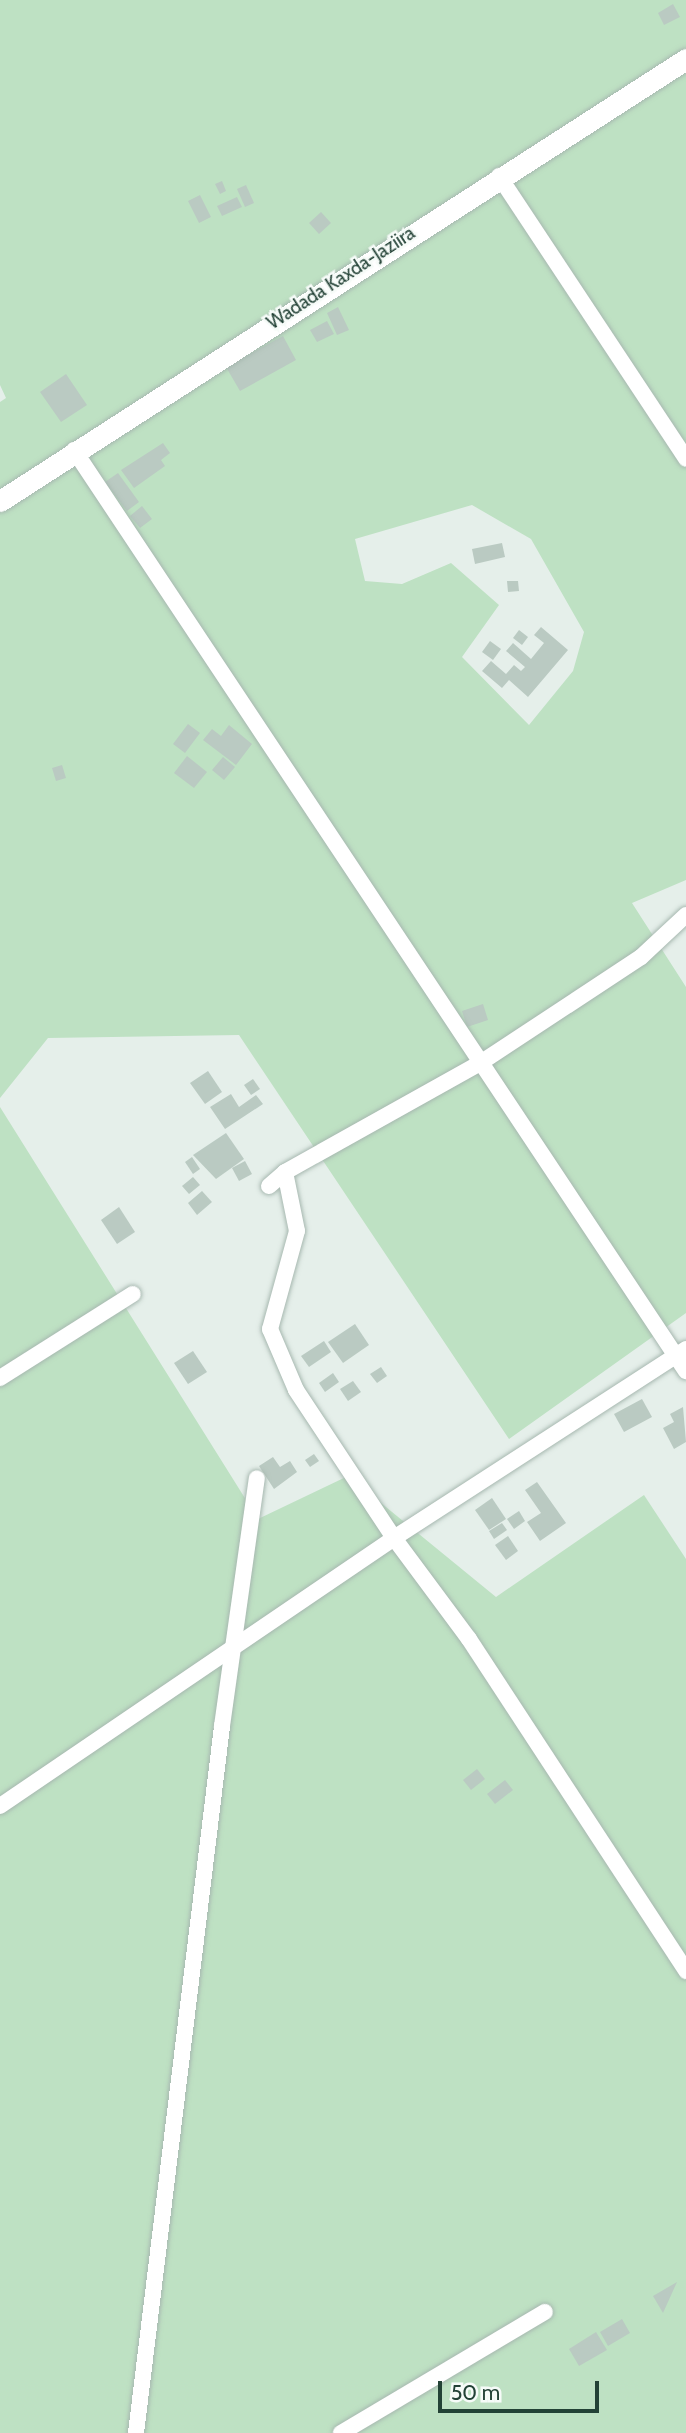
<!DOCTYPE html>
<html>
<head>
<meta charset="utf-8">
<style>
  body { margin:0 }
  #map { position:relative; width:686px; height:2433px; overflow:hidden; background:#e5efea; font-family:Cabin,sans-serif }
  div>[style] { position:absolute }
  .green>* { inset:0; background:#bee1c3 }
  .building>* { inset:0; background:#bacac2 }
  .roads { filter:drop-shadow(0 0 2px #a7b8b0) drop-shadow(0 0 2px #a7b8b0) }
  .street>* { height:16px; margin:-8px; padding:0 8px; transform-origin:8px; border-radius:8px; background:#fff }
  .secondary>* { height:21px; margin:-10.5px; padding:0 10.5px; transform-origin:10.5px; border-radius:10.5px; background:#fff }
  span { translate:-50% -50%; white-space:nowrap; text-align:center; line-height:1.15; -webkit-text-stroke:5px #f6fbf8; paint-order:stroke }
  .street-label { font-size:19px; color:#234236 }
  .scale { position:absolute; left:438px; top:2381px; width:161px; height:32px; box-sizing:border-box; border:4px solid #234236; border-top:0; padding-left:9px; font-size:21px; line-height:24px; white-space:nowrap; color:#234236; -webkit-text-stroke:5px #f6fbf8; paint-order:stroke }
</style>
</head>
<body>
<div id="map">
  <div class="green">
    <div style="clip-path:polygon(evenodd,0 0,686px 0,686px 880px,632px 903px,686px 987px,686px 1313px,509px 1439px,239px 1035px,48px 1038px,0 1098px,0 402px,6px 398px,0 385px,0 0,472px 505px,531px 539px,584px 632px,573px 671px,529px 725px,462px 657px,499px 605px,451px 563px,402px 584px,365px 581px,355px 539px,472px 505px)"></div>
    <div style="clip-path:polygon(0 1107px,258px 1519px,348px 1476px,496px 1597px,644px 1495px,686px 1559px,686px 2433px,0 2433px)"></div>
  </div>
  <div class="building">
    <div style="clip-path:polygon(673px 4px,680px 17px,664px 25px,658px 13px)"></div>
    <div style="clip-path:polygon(222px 181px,226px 191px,220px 194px,215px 184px)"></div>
    <div style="clip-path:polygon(246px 185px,254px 203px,245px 207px,237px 189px)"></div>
    <div style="clip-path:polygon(200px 195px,211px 217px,199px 223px,188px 201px)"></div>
    <div style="clip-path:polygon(237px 197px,242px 207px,222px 216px,217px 206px)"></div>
    <div style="clip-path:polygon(321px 212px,331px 223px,319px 234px,309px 223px)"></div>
    <div style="clip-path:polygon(338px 307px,349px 330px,337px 335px,327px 313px)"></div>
    <div style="clip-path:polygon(327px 321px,334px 334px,317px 342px,310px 330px)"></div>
    <div style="clip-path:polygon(283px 336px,296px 360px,240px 391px,226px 367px)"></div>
    <div style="clip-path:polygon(66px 374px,87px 405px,61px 422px,40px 392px)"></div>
    <div style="clip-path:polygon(163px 443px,170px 453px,161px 460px,165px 466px,134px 488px,121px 470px)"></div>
    <div style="clip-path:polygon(118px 473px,139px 502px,127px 511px,105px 482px)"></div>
    <div style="clip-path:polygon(142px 506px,152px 519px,140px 528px,130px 516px)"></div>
    <div style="clip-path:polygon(502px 543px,505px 557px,475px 564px,472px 549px)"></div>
    <div style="clip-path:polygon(507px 581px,518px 581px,519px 591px,508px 592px)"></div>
    <div style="clip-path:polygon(541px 627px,568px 650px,528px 697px,509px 680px,502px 688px,482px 671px,491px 661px,506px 674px,514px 665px,521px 671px,525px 667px,506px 651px,513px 643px,531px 659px,544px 643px,534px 635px)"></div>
    <div style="clip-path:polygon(519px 630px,528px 637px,522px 645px,513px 638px)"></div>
    <div style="clip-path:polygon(490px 641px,501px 649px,493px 660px,482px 652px)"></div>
    <div style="clip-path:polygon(188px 724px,200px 733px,185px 753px,173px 744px)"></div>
    <div style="clip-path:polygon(229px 725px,252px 744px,236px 765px,203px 740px,212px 729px,221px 736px)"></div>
    <div style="clip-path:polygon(187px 756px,207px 772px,194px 788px,174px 773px)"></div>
    <div style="clip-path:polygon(223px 757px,235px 767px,224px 780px,212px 770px)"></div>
    <div style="clip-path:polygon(62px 765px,66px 778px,56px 781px,52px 768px)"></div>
    <div style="clip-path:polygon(483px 1004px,488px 1020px,467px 1027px,462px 1011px)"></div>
    <div style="clip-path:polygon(208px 1071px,222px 1092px,205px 1104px,190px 1083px)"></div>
    <div style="clip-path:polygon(253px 1079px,260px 1089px,251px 1095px,244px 1085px)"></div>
    <div style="clip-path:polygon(231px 1094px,239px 1107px,256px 1095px,263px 1104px,225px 1129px,210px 1107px)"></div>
    <div style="clip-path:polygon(226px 1133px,244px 1159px,216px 1179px,193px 1155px)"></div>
    <div style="clip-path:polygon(192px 1157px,200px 1169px,193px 1174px,185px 1162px)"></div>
    <div style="clip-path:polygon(245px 1161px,252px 1174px,239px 1181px,232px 1168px)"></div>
    <div style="clip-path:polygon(193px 1177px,200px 1185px,189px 1194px,182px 1186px)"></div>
    <div style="clip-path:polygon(202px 1191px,212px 1202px,197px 1215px,188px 1203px)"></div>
    <div style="clip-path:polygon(119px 1207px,135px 1232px,117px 1244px,101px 1220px)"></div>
    <div style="clip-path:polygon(355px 1324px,369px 1345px,343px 1363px,328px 1342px)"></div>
    <div style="clip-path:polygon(324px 1341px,331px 1352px,309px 1367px,301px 1356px)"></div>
    <div style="clip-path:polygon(193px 1351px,207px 1372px,188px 1384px,174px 1363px)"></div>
    <div style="clip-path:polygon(381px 1367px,387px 1376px,377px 1383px,370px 1374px)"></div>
    <div style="clip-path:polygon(333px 1373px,339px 1382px,325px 1392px,319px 1383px)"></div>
    <div style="clip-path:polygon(353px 1381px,361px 1392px,348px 1401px,340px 1389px)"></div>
    <div style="clip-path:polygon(642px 1399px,652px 1417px,624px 1432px,614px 1414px)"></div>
    <div style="clip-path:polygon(683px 1407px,686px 1442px,674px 1449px,663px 1428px,674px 1422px,670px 1414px)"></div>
    <div style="clip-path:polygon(314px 1454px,319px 1461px,310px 1467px,305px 1460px)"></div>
    <div style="clip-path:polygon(273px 1457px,280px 1467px,290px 1461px,297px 1472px,274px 1489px,259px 1466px)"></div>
    <div style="clip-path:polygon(537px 1482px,566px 1523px,540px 1541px,527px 1522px,541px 1513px,525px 1490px)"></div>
    <div style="clip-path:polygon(492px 1498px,506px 1519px,489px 1530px,475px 1510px)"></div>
    <div style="clip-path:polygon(519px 1511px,525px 1521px,514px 1529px,507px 1519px)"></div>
    <div style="clip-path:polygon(502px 1523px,507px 1530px,494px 1539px,489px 1531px)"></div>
    <div style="clip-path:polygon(508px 1536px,518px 1551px,506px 1560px,495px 1545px)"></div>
    <div style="clip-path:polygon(477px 1769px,485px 1779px,471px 1790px,463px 1780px)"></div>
    <div style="clip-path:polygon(505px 1780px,513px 1790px,495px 1804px,487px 1794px)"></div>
    <div style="clip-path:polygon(677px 2282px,663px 2313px,653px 2296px)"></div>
    <div style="clip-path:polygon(622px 2319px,630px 2333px,608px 2346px,600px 2332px)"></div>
    <div style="clip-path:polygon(596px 2332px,607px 2350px,579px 2366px,569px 2349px)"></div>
  </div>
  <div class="roads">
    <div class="street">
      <div style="left:499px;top:176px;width:339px;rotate:56.5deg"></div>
      <div style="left:74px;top:450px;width:1106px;rotate:56.4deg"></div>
      <div style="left:686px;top:915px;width:62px;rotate:137deg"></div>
      <div style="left:641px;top:957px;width:191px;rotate:146.6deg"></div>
      <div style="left:482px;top:1062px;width:226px;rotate:150.8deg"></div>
      <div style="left:285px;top:1172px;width:60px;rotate:78.5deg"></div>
      <div style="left:297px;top:1231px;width:102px;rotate:105.4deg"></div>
      <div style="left:270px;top:1329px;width:66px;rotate:66.9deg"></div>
      <div style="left:296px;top:1390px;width:178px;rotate:56.5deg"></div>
      <div style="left:394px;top:1538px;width:348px;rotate:-32.9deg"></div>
      <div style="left:269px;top:1186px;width:21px;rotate:-41deg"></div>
      <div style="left:0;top:1378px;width:157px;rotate:-32.3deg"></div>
      <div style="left:0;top:1806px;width:477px;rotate:-34.2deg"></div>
      <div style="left:394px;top:1538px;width:126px;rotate:53.4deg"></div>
      <div style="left:469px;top:1639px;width:397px;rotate:56.8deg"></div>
      <div style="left:136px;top:2433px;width:712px;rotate:-83.06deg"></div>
      <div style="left:222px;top:1726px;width:250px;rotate:-82deg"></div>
      <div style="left:341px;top:2433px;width:237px;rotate:-30.7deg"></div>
    </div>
    <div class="secondary">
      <div style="left:0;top:501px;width:816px;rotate:-32.79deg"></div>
    </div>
  </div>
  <div class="street-label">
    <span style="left:341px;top:278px;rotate:-33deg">Wadada Kaxda-Jaziira</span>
  </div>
  <div class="scale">50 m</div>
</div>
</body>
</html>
